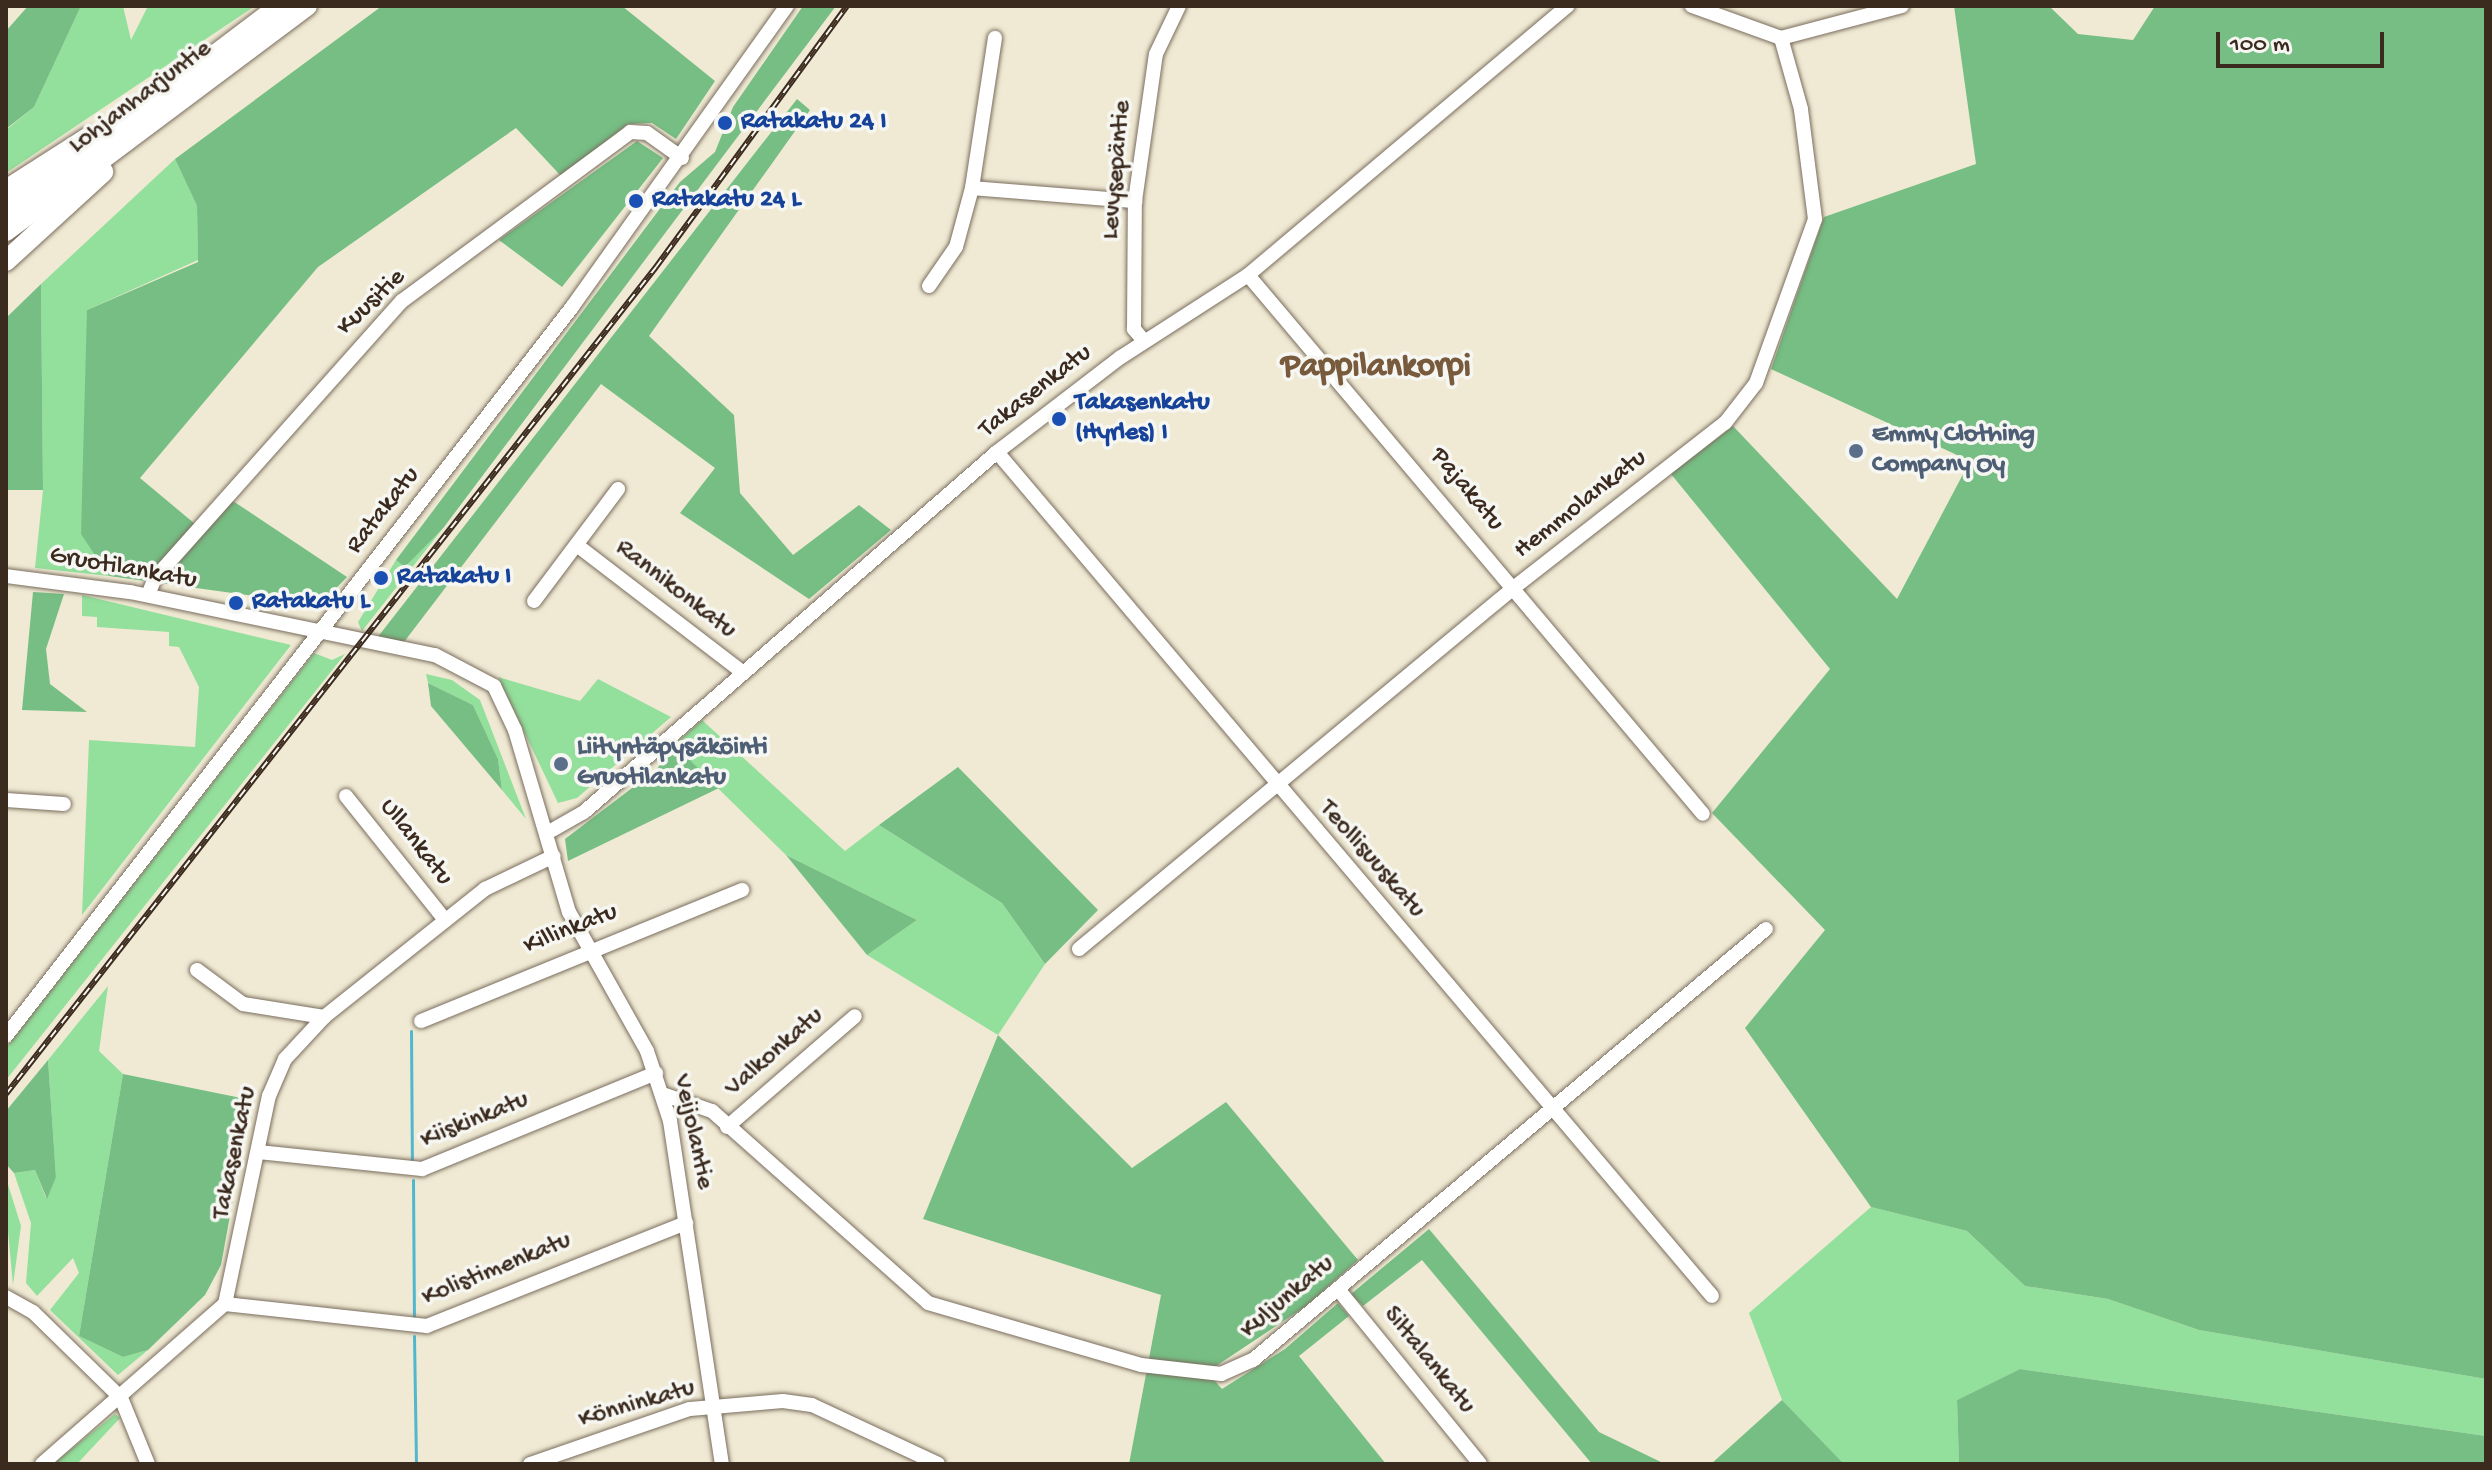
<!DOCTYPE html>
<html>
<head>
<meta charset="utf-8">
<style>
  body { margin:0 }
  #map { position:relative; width:2492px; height:1470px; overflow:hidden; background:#f0ead4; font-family:"Gochi Hand",sans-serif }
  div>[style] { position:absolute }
  .green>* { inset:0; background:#93df9c }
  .forest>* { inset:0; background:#76be84 }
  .stream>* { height:3px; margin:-1.5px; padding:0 1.5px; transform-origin:1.5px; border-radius:1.5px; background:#51b7cf }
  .roads { filter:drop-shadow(0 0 2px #7a6d5e) drop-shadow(0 0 2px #7a6d5e) }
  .minor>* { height:14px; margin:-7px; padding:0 7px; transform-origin:7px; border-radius:7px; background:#fff }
  .highway>* { height:20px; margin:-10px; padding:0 10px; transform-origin:10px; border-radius:10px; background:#fff }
  .rail>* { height:6px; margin-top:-3px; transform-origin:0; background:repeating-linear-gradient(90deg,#f6f6f2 0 9px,#3b2a1e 0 18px); box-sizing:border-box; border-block:2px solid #3b2a1e }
  .dots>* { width:22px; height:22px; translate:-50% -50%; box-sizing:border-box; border:4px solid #f6f6f2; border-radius:50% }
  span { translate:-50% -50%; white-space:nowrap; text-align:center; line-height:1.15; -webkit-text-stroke:7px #f6f6f2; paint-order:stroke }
  .street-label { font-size:26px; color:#3b2a1e }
  .transit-label { font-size:26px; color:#164399; font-weight:700 }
  .left { translate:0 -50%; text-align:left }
  .service-label { font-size:26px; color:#4e5e75; font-weight:700 }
  .district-label { font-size:34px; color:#785a3d; font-weight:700 }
  .frame { position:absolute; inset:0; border:8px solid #3b2a1e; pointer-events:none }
  .scale { position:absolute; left:2216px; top:32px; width:168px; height:36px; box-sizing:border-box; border:4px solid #3b2a1e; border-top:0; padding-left:10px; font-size:24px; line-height:28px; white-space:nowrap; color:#3b2a1e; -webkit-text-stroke:6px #f6f6f2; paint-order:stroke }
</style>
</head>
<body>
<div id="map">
  <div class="green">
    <div style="clip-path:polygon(81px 6px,123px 6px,131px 40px,148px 6px,255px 6px,6px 173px,6px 130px,34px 107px)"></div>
    <div style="clip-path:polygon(175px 159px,197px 206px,198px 260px,87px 310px,98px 566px,109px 576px,35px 568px,43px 490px,41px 284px)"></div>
    <div style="clip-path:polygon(440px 524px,444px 527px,362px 631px,358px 622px,396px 560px,406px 567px)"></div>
    <div style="clip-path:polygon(82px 595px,291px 645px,82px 915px,89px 740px,195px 747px,199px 687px,179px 647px,169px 646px,169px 632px,97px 627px,97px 617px,82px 616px)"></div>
    <div style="clip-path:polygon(314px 653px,332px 660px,345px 654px,6px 1080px,6px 1048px)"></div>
    <div style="clip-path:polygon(426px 674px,452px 680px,480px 700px,526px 819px,502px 790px,498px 759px,473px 705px,428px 683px)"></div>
    <div style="clip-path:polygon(498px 677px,580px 701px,598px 679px,671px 717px,577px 798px,558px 803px)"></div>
    <div style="clip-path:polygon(702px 720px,845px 851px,879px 825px,1002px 903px,1045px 964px,998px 1035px,867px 955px,917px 920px,786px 855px,674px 745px)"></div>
    <div style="clip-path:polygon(108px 986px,99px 1051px,123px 1074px,79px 1336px,123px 1357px,148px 1350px,118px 1375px,50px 1310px,79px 1273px,73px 1258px,37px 1296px,26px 1283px,31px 1223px,14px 1173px,35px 1170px,46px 1198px,56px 1177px,48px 1060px)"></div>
    <div style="clip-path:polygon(6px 1178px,21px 1226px,13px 1285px,6px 1210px)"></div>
    <div style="clip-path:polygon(1871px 1207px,1967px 1231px,2025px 1286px,2108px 1299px,2199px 1330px,2486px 1379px,2486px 1436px,2020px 1369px,1957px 1400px,1959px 1464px,1844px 1464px,1782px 1400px,1749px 1313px)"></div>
    <div style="clip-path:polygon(115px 1414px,120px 1418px,77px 1464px,53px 1464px)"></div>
  </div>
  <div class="forest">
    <div style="clip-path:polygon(28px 6px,81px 6px,34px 107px,6px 129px,6px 31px)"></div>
    <div style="clip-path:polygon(382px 6px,622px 6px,715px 81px,676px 139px,652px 123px,628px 124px,562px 177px,516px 128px,318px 267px,140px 478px,201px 529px,230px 499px,347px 577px,320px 605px,109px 576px,81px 534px,87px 310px,198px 262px,197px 206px,175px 159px)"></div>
    <div style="clip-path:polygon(803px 6px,836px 6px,444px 527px,405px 567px,396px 560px,680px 182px,715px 152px,733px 107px)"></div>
    <div style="clip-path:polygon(1954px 6px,2049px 6px,2078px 34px,2133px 40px,2155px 6px,2486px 6px,2486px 1379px,2199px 1330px,2108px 1299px,2025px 1286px,1967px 1231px,1871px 1207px,1745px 1028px,1825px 930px,1712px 813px,1830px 669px,1671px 474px,1733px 426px,1897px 599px,1970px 461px,1771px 369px,1824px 217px,1976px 164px)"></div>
    <div style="clip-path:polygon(797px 99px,810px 110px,649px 336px,734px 415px,740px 493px,793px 555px,859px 505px,891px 530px,809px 599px,680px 513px,715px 468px,601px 384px,404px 642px,377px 638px)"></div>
    <div style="clip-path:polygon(637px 141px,663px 158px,562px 287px,499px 240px)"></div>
    <div style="clip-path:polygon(41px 284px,43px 490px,6px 490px,6px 318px)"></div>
    <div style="clip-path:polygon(33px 592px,64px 594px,46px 649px,50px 684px,87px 712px,22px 710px)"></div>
    <div style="clip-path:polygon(428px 683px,473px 705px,498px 759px,502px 790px,431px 706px)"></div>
    <div style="clip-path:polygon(674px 745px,719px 788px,568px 861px,565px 839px,657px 769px)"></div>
    <div style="clip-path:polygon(958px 767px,1098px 910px,1045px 964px,1002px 903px,879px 825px)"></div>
    <div style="clip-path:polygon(786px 855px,917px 920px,867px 955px)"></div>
    <div style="clip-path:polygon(998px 1035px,1132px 1168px,1226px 1102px,1358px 1260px,1306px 1306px,1207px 1372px,1222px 1389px,1285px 1349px,1338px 1303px,1349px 1316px,1299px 1356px,1386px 1464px,1129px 1464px,1161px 1295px,923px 1219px)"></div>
    <div style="clip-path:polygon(48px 1060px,56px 1177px,47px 1199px,35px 1170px,14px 1173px,6px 1164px,6px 1111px)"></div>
    <div style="clip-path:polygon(123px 1074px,251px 1100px,221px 1265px,205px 1295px,148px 1350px,123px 1357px,79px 1336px)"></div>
    <div style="clip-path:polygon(1429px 1229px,1599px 1432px,1665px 1464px,1592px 1464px,1422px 1260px,1363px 1306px,1351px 1294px)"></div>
    <div style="clip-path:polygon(2020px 1369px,2486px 1436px,2486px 1464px,1959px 1464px,1957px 1400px)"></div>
    <div style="clip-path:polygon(1782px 1400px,1844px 1464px,1711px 1464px)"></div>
  </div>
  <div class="stream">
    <div style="left:411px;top:1031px;width:130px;rotate:89.6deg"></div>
    <div style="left:413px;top:1180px;width:138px;rotate:89.6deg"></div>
    <div style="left:414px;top:1336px;width:128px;rotate:89.1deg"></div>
  </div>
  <div class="roads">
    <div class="minor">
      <div style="left:1781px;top:38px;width:125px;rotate:-14.8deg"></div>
      <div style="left:972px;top:188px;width:152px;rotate:-81.3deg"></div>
      <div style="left:1248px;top:275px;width:705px;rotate:49.83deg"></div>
      <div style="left:929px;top:286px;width:47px;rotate:-55.3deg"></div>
      <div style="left:956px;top:247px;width:61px;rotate:-74.8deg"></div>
      <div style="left:972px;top:188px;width:164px;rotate:4.6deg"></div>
      <div style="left:1144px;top:341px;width:16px;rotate:-130deg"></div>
      <div style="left:1134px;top:329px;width:128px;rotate:-89.6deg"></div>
      <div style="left:1135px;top:201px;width:148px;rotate:-81.9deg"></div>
      <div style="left:1156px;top:54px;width:53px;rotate:-64.4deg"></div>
      <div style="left:997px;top:452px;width:1106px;rotate:49.73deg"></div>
      <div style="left:578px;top:546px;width:207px;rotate:37.5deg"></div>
      <div style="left:6px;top:576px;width:125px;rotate:7.4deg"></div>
      <div style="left:130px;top:592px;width:311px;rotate:11.7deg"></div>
      <div style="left:435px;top:655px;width:67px;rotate:27.7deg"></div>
      <div style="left:494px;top:686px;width:49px;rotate:64.5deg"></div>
      <div style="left:515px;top:730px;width:190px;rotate:73.5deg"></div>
      <div style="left:569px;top:912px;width:159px;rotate:60.7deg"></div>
      <div style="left:647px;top:1051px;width:74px;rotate:71.8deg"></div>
      <div style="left:670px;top:1121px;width:347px;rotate:81.4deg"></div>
      <div style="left:148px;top:595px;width:18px;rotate:-68deg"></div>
      <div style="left:155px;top:578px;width:371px;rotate:-48.3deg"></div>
      <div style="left:402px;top:301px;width:284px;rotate:-36.5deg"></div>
      <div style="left:630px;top:132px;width:17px;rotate:3deg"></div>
      <div style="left:647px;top:133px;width:43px;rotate:35.5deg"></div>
      <div style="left:534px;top:601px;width:140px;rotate:-53.1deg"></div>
      <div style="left:346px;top:796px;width:159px;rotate:51.4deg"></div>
      <div style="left:6px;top:800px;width:58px;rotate:3.9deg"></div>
      <div style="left:547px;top:833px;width:43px;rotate:-29.6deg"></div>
      <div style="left:584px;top:812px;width:548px;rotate:-41.08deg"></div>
      <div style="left:997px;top:452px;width:156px;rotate:-37.5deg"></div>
      <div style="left:1121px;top:357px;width:151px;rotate:-32.8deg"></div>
      <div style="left:1248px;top:275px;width:418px;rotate:-40.1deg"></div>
      <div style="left:1079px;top:949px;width:568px;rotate:-39.72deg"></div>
      <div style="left:1516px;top:586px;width:265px;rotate:-38deg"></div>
      <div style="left:1725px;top:423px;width:51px;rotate:-52.2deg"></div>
      <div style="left:1756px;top:383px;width:174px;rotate:-70.2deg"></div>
      <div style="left:1815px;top:219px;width:111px;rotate:-97.3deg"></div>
      <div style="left:1801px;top:109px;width:74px;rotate:-105.7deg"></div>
      <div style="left:1781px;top:38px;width:95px;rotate:-160.2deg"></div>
      <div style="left:197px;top:970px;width:57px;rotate:36.5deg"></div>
      <div style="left:243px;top:1004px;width:82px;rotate:9.1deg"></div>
      <div style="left:421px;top:1021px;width:347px;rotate:-22.2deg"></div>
      <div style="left:6px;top:1036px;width:923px;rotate:-52.17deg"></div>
      <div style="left:572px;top:307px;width:370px;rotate:-54.5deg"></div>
      <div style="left:662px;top:1094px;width:53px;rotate:18.8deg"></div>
      <div style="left:712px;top:1111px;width:289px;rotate:41.6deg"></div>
      <div style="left:928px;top:1303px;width:222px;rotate:16.2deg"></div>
      <div style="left:1141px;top:1365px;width:81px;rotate:6.4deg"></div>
      <div style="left:1221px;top:1374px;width:35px;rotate:-24deg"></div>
      <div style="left:1253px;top:1360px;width:670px;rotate:-40.04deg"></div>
      <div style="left:727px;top:1127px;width:169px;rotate:-40.9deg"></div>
      <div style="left:258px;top:1152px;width:165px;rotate:5.9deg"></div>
      <div style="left:422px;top:1169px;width:253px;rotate:-22.3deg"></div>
      <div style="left:1338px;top:1289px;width:225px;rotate:50.9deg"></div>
      <div style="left:6px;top:1297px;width:31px;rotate:29deg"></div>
      <div style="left:33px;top:1312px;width:123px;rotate:44.3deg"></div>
      <div style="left:121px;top:1398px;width:71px;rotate:67.8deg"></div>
      <div style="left:225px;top:1304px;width:203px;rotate:6.2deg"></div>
      <div style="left:427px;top:1326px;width:279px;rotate:-21.7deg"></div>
      <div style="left:42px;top:1464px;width:243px;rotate:-41.2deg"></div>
      <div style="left:225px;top:1304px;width:213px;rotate:-78.1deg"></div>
      <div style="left:269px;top:1096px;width:40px;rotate:-66.6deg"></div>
      <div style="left:285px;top:1059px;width:57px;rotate:-47.1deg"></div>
      <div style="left:324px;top:1017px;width:206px;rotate:-38.5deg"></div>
      <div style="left:485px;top:889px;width:76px;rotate:-25.6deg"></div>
      <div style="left:530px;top:1464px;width:169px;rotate:-19deg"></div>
      <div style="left:690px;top:1409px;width:93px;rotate:-4.9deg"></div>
      <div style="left:783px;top:1401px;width:29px;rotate:8deg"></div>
      <div style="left:812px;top:1405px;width:139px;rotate:25.1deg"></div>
    </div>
    <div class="highway">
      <div style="left:6px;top:190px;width:98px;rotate:-32.6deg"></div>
      <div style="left:6px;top:213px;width:343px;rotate:-37.1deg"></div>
      <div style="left:6px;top:231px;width:376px;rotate:-36.8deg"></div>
      <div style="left:6px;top:261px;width:132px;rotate:-42.5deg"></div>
    </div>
  </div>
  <div class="rail">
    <div style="left:6px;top:1094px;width:1052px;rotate:-51.83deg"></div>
    <div style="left:656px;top:267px;width:323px;rotate:-53.8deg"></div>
  </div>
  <div class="dots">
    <div style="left:725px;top:123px;background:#1a4fb4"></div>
    <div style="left:636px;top:201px;background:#1a4fb4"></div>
    <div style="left:1059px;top:419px;background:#1a4fb4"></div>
    <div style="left:1856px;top:451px;background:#5c6f8a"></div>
    <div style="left:381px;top:578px;background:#1a4fb4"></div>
    <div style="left:236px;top:603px;background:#1a4fb4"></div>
    <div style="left:561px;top:764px;background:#5c6f8a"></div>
  </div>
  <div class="street-label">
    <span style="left:141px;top:98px;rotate:-37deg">Lohjanharjuntie</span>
    <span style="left:1118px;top:170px;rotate:-85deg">Levysepäntie</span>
    <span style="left:372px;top:303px;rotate:-44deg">Kuusitie</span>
    <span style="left:1036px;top:392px;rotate:-38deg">Takasenkatu</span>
    <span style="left:1466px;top:490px;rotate:50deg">Pajakatu</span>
    <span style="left:1581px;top:505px;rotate:-38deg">Hemmolankatu</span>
    <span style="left:384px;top:511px;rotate:-52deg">Ratakatu</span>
    <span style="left:123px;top:569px;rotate:10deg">Gruotilankatu</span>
    <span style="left:675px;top:590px;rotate:38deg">Rannikonkatu</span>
    <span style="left:415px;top:843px;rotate:52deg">Ullankatu</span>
    <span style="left:1371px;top:860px;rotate:49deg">Teollisuuskatu</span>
    <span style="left:571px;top:930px;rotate:-22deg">Killinkatu</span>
    <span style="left:775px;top:1053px;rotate:-41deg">Valkonkatu</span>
    <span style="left:475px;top:1121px;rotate:-22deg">Kiiskinkatu</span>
    <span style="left:692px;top:1132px;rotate:78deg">Veijolantie</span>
    <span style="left:236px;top:1153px;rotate:-78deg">Takasenkatu</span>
    <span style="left:497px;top:1270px;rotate:-22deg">Kolistimenkatu</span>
    <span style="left:1288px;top:1298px;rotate:-40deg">Kuljunkatu</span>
    <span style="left:1428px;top:1361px;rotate:51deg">Siltalankatu</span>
    <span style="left:637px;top:1405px;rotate:-16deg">Könninkatu</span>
  </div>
  <div class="transit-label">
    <span class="left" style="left:741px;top:123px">Ratakatu 24 I</span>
    <span class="left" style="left:652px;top:201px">Ratakatu 24 L</span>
    <span class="left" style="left:1075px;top:419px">Takasenkatu<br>(Hyrles) I</span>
    <span class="left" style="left:397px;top:578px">Ratakatu I</span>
    <span class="left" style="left:252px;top:603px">Ratakatu L</span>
  </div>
  <div class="service-label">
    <span class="left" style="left:1872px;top:451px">Emmy Clothing<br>Company Oy</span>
    <span class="left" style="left:577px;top:764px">Liityntäpysäköinti<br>Gruotilankatu</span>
  </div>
  <div class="district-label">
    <span style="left:1376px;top:369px">Pappilankorpi</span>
  </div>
  <div class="frame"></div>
  <div class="scale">100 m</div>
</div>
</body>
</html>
